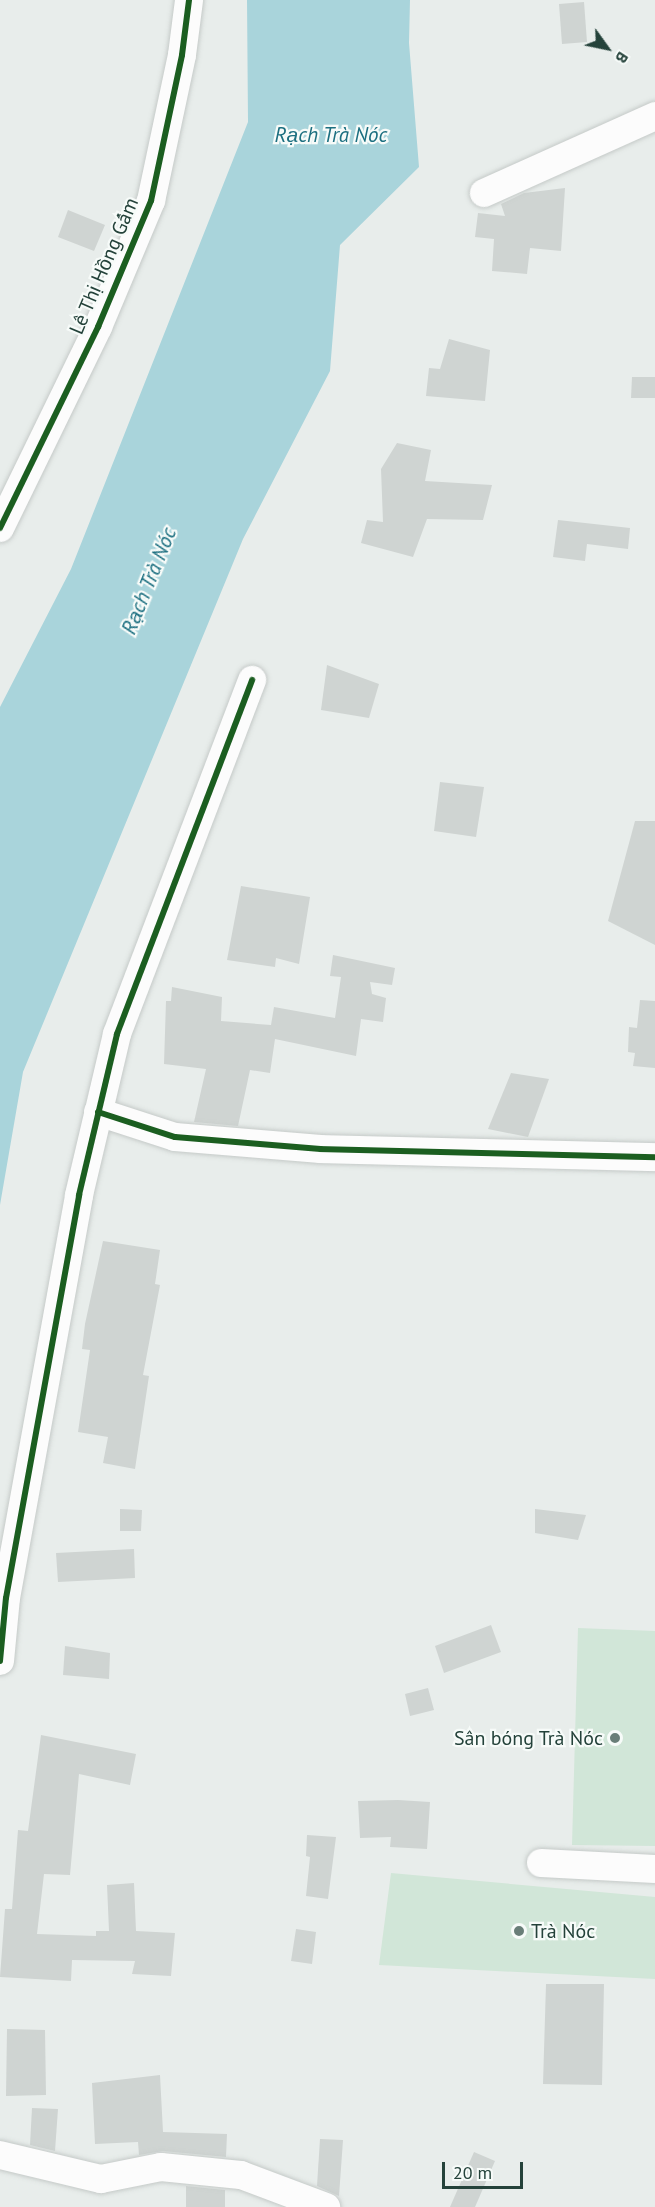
<!DOCTYPE html>
<html>
<head>
<meta charset="utf-8">
<style>
  body { margin:0 }
  #map { position:relative; width:655px; height:2207px; overflow:hidden; background:#e8edeb; font-family:"PT Sans",sans-serif }
  div>[style] { position:absolute }
  .green>* { inset:0; background:#d1e6d8 }
  .water>* { inset:0; background:#a9d4db }
  .building>* { inset:0; background:#cfd4d2 }
  .roads { filter:drop-shadow(0 0 2px #c5cac8) drop-shadow(0 0 2px #c5cac8) }
  .minor>* { height:28px; margin:-14px; padding:0 14px; transform-origin:14px; border-radius:14px; background:#fcfcfc }
  .cycleway>* { height:6px; margin:-3px; padding:0 3px; transform-origin:3px; border-radius:3px; background:#1b5e20 }
  .dots>* { width:16px; height:16px; translate:-50% -50%; box-sizing:border-box; border:3px solid #f7fbf9; border-radius:50% }
  span { translate:-50% -50%; white-space:nowrap; text-align:center; line-height:1.15; -webkit-text-stroke:4.5px #f7fbf9; paint-order:stroke }
  .street-label { font-size:20px; color:#24423a }
  .poi-label { font-size:20px; color:#24423a }
  .right { translate:-100% -50%; text-align:right }
  .left { translate:0 -50%; text-align:left }
  .water-label { font-size:21px; color:#1c6f80; font-style:italic }
  .north { position:absolute; left:577px; top:18px; width:60px; height:60px; -webkit-text-stroke:4px #f7fbf9; paint-order:stroke; rotate:123deg; font-size:16px; font-weight:700; line-height:24px; text-align:center; color:#24423a }
  .north::after { content:''; display:block; margin:auto; width:21px; height:27px; background:#24423a; clip-path:polygon(50% 0,100% 100%,50% 72%,0 100%) }
  .scale { position:absolute; left:442px; top:2162px; width:81px; height:27px; box-sizing:border-box; border:3px solid #24423a; border-top:0; padding-left:8px; font-size:18px; line-height:21px; white-space:nowrap; color:#24423a; -webkit-text-stroke:4px #f7fbf9; paint-order:stroke }
</style>
</head>
<body>
<div id="map">
  <div class="green">
    <div style="clip-path:polygon(578px 1628px,655px 1631px,655px 1846px,572px 1845px)"></div>
    <div style="clip-path:polygon(391px 1873px,655px 1897px,655px 1979px,379px 1965px)"></div>
  </div>
  <div class="water">
    <div style="clip-path:polygon(247px 0,410px 0,409px 43px,419px 167px,340px 245px,330px 371px,243px 539px,23px 1072px,0 1205px,0 707px,71px 569px,248px 122px)"></div>
  </div>
  <div class="building">
    <div style="clip-path:polygon(584px 2px,587px 42px,562px 44px,559px 4px)"></div>
    <div style="clip-path:polygon(565px 188px,561px 251px,530px 248px,527px 274px,492px 271px,494px 239px,475px 237px,478px 213px,505px 216px,501px 204px,524px 193px)"></div>
    <div style="clip-path:polygon(68px 210px,105px 225px,94px 251px,58px 237px)"></div>
    <div style="clip-path:polygon(449px 339px,490px 350px,485px 401px,426px 396px,429px 368px,440px 369px)"></div>
    <div style="clip-path:polygon(632px 377px,655px 377px,655px 398px,631px 398px)"></div>
    <div style="clip-path:polygon(397px 443px,431px 450px,425px 481px,492px 485px,483px 520px,427px 519px,413px 557px,361px 543px,367px 520px,383px 522px,381px 469px)"></div>
    <div style="clip-path:polygon(558px 520px,630px 528px,628px 549px,587px 544px,585px 561px,553px 557px)"></div>
    <div style="clip-path:polygon(327px 665px,379px 684px,369px 718px,321px 710px)"></div>
    <div style="clip-path:polygon(440px 782px,484px 787px,476px 837px,434px 831px)"></div>
    <div style="clip-path:polygon(635px 821px,655px 821px,655px 945px,608px 921px)"></div>
    <div style="clip-path:polygon(241px 886px,310px 897px,299px 964px,276px 958px,275px 967px,227px 960px)"></div>
    <div style="clip-path:polygon(333px 955px,395px 968px,392px 985px,370px 982px,372px 994px,386px 998px,383px 1022px,361px 1019px,356px 1056px,275px 1039px,270px 1073px,250px 1070px,238px 1126px,194px 1122px,206px 1069px,164px 1064px,166px 1001px,171px 1001px,172px 987px,222px 997px,221px 1021px,271px 1025px,274px 1007px,335px 1018px,341px 977px,330px 976px)"></div>
    <div style="clip-path:polygon(640px 1000px,655px 1001px,655px 1068px,633px 1066px,635px 1053px,628px 1052px,629px 1027px,637px 1028px)"></div>
    <div style="clip-path:polygon(511px 1073px,549px 1079px,528px 1137px,488px 1129px)"></div>
    <div style="clip-path:polygon(103px 1241px,160px 1250px,155px 1284px,160px 1285px,143px 1375px,149px 1376px,135px 1469px,103px 1463px,108px 1437px,78px 1432px,90px 1350px,82px 1349px,85px 1324px)"></div>
    <div style="clip-path:polygon(120px 1509px,142px 1510px,141px 1531px,120px 1531px)"></div>
    <div style="clip-path:polygon(535px 1509px,586px 1515px,578px 1540px,535px 1533px)"></div>
    <div style="clip-path:polygon(134px 1549px,135px 1578px,58px 1582px,56px 1553px)"></div>
    <div style="clip-path:polygon(491px 1625px,501px 1652px,444px 1673px,435px 1646px)"></div>
    <div style="clip-path:polygon(65px 1646px,110px 1653px,109px 1679px,63px 1675px)"></div>
    <div style="clip-path:polygon(428px 1688px,434px 1710px,410px 1716px,405px 1694px)"></div>
    <div style="clip-path:polygon(41px 1735px,136px 1754px,130px 1785px,79px 1774px,70px 1875px,44px 1874px,37px 1934px,96px 1936px,96px 1931px,109px 1931px,107px 1885px,134px 1883px,136px 1931px,175px 1933px,171px 1976px,132px 1974px,135px 1961px,72px 1960px,71px 1981px,0 1977px,5px 1909px,12px 1909px,18px 1830px,28px 1831px)"></div>
    <div style="clip-path:polygon(398px 1800px,430px 1802px,427px 1849px,390px 1847px,391px 1837px,360px 1838px,358px 1801px)"></div>
    <div style="clip-path:polygon(307px 1835px,336px 1837px,328px 1899px,306px 1896px,310px 1857px,306px 1856px)"></div>
    <div style="clip-path:polygon(296px 1929px,316px 1932px,312px 1964px,291px 1961px)"></div>
    <div style="clip-path:polygon(546px 1984px,604px 1984px,602px 2085px,543px 2084px)"></div>
    <div style="clip-path:polygon(7px 2029px,45px 2030px,46px 2095px,6px 2096px)"></div>
    <div style="clip-path:polygon(160px 2075px,163px 2132px,227px 2134px,226px 2157px,163px 2151px,139px 2155px,138px 2142px,95px 2144px,92px 2083px)"></div>
    <div style="clip-path:polygon(32px 2108px,58px 2109px,55px 2151px,30px 2145px)"></div>
    <div style="clip-path:polygon(320px 2139px,343px 2140px,339px 2196px,317px 2186px)"></div>
    <div style="clip-path:polygon(474px 2152px,495px 2161px,475px 2207px,450px 2207px)"></div>
    <div style="clip-path:polygon(186px 2186px,225px 2190px,225px 2207px,186px 2207px)"></div>
  </div>
  <div class="roads">
    <div class="minor">
      <div style="left:484px;top:193px;width:188px;rotate:-24.2deg"></div>
      <div style="left:0;top:528px;width:224px;rotate:-64deg"></div>
      <div style="left:98px;top:327px;width:137px;rotate:-67.2deg"></div>
      <div style="left:151px;top:201px;width:149px;rotate:-78deg"></div>
      <div style="left:182px;top:55px;width:55px;rotate:-82.7deg"></div>
      <div style="left:98px;top:1112px;width:81px;rotate:18deg"></div>
      <div style="left:175px;top:1137px;width:146px;rotate:4.7deg"></div>
      <div style="left:321px;top:1149px;width:334px;rotate:1.4deg"></div>
      <div style="left:0;top:1661px;width:63px;rotate:-84.6deg"></div>
      <div style="left:6px;top:1598px;width:410px;rotate:-79.7deg"></div>
      <div style="left:79px;top:1195px;width:165px;rotate:-76.7deg"></div>
      <div style="left:117px;top:1034px;width:379px;rotate:-69.1deg"></div>
      <div style="left:541px;top:1863px;width:114px;rotate:3deg"></div>
      <div style="left:0;top:2155px;width:104px;rotate:13.4deg"></div>
      <div style="left:101px;top:2179px;width:61px;rotate:-11.3deg"></div>
      <div style="left:161px;top:2167px;width:80px;rotate:5.7deg"></div>
      <div style="left:241px;top:2175px;width:91px;rotate:20.6deg"></div>
    </div>
  </div>
  <div class="cycleway">
    <div style="left:0;top:528px;width:224px;rotate:-64deg"></div>
    <div style="left:98px;top:327px;width:137px;rotate:-67.2deg"></div>
    <div style="left:151px;top:201px;width:149px;rotate:-78deg"></div>
    <div style="left:182px;top:55px;width:55px;rotate:-82.7deg"></div>
    <div style="left:98px;top:1112px;width:81px;rotate:18deg"></div>
    <div style="left:175px;top:1137px;width:146px;rotate:4.7deg"></div>
    <div style="left:321px;top:1149px;width:334px;rotate:1.4deg"></div>
    <div style="left:0;top:1661px;width:63px;rotate:-84.6deg"></div>
    <div style="left:6px;top:1598px;width:410px;rotate:-79.7deg"></div>
    <div style="left:79px;top:1195px;width:165px;rotate:-76.7deg"></div>
    <div style="left:117px;top:1034px;width:379px;rotate:-69.1deg"></div>
  </div>
  <div class="dots">
    <div style="left:615px;top:1738px;background:#697e78"></div>
    <div style="left:519px;top:1931px;background:#697e78"></div>
  </div>
  <div class="street-label">
    <span style="left:104px;top:266px;rotate:-67deg">Lê Thị Hồng Gấm</span>
  </div>
  <div class="poi-label">
    <span class="right" style="left:603px;top:1738px">Sân bóng Trà Nóc</span>
    <span class="left" style="left:531px;top:1931px">Trà Nóc</span>
  </div>
  <div class="water-label">
    <span style="left:331px;top:135px">Rạch Trà Nóc</span>
    <span style="left:149px;top:581px;rotate:-68deg">Rạch Trà Nóc</span>
  </div>
  <div class="north">B</div>
  <div class="scale">20 m</div>
</div>
</body>
</html>
